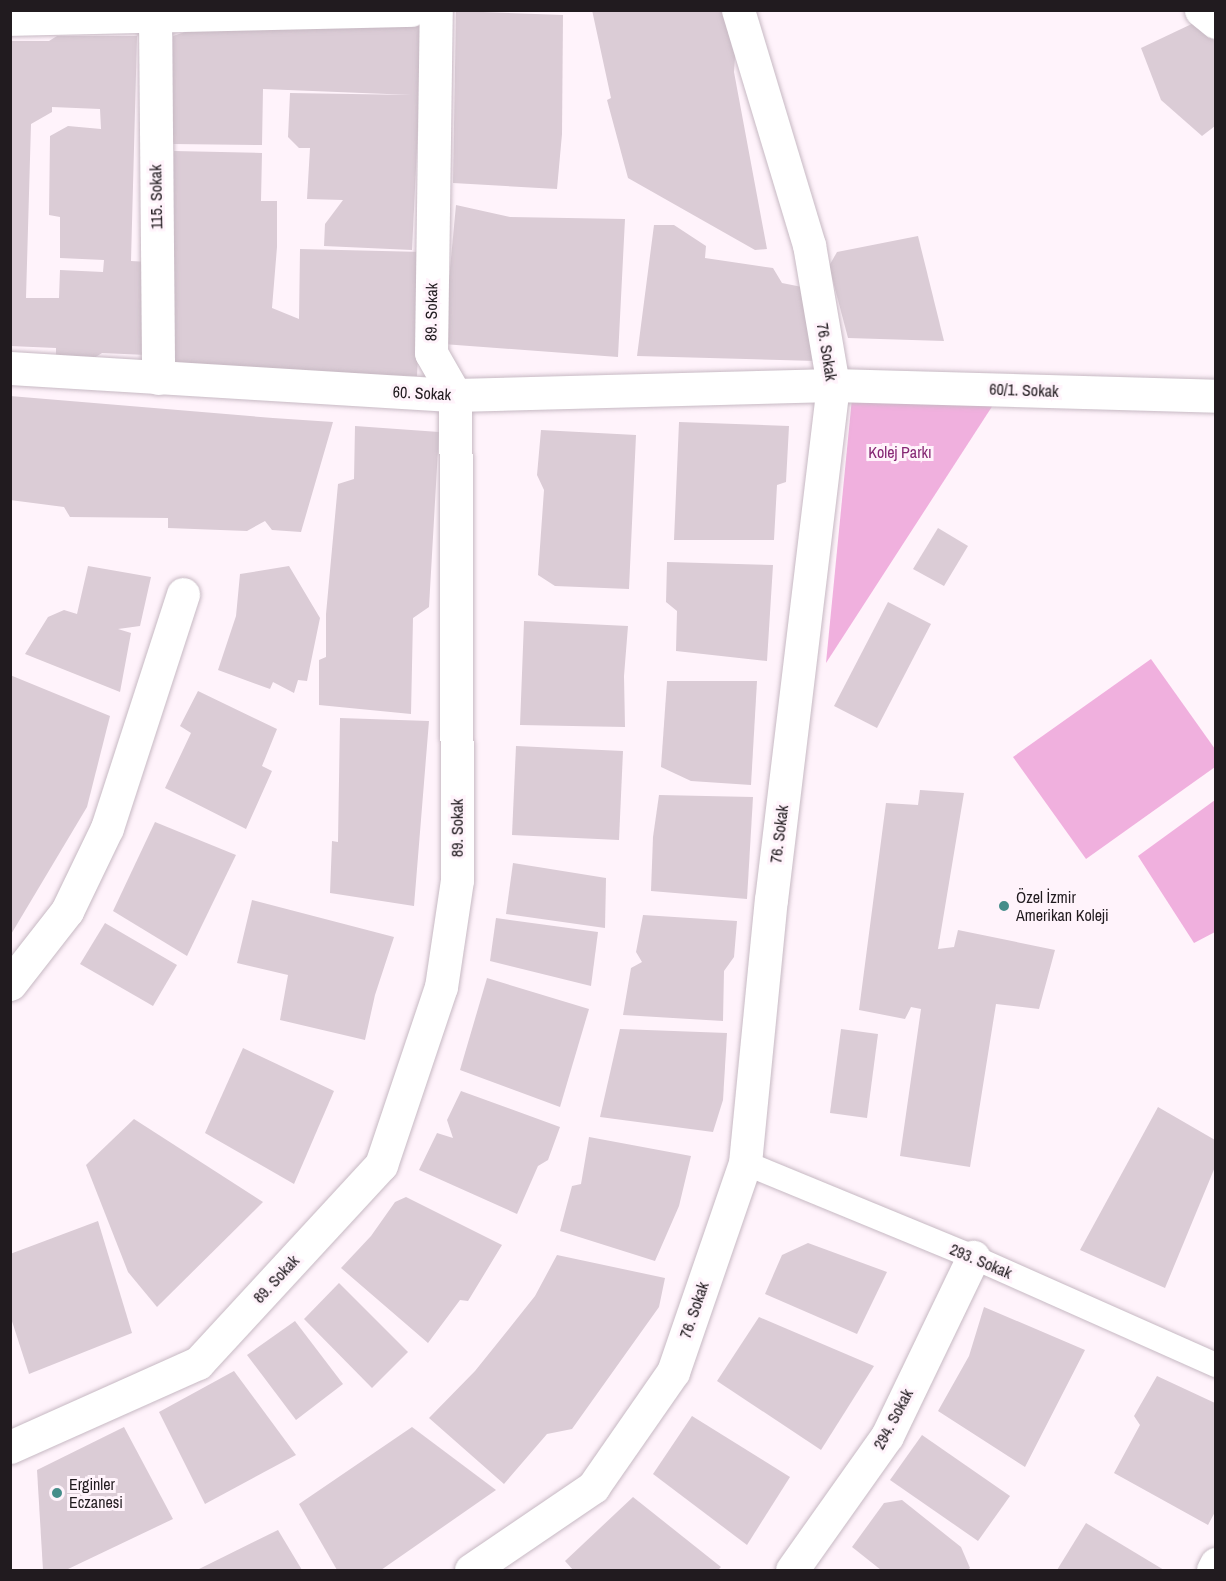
<!DOCTYPE html>
<html>
<head>
<meta charset="utf-8">
<style>
  body { margin:0 }
  #map { position:relative; width:1226px; height:1581px; overflow:hidden; background:#fff3fb; font-family:"Archivo Narrow",sans-serif }
  div>[style] { position:absolute }
  .green>* { inset:0; background:#f0b0de }
  .building>* { inset:0; background:#dbccd6 }
  .roads { filter:drop-shadow(0 0 2px #c7b9c3) drop-shadow(0 0 2px #c7b9c3) }
  .pedestrian>* { height:24px; margin:-12px; padding:0 12px; transform-origin:12px; border-radius:12px; background:#fff }
  .minor>* { height:33px; margin:-16.5px; padding:0 16.5px; transform-origin:16.5px; border-radius:16.5px; background:#fff }
  .dots>* { width:16px; height:16px; translate:-50% -50%; box-sizing:border-box; border:3px solid #fff3fb; border-radius:50% }
  span { translate:-50% -50%; white-space:nowrap; text-align:center; line-height:1.15; -webkit-text-stroke:6px #fff3fb; paint-order:stroke }
  .street-label { font-size:16px; color:#211b1f }
  .park-label { font-size:16px; color:#862774 }
  .poi-label { font-size:16px; color:#211b1f }
  .left { translate:0 -50%; text-align:left }
  .frame { position:absolute; inset:0; border:12px solid #211b1f; pointer-events:none }
</style>
</head>
<body>
<div id="map">
  <div class="green">
    <div style="clip-path:polygon(852px 398px,993px 405px,826px 663px)"></div>
    <div style="clip-path:polygon(1151px 659px,1215px 749px,1215px 767px,1086px 859px,1013px 757px)"></div>
    <div style="clip-path:polygon(1215px 800px,1215px 932px,1194px 943px,1138px 856px)"></div>
  </div>
  <div class="building">
    <div style="clip-path:polygon(592px 10px,721px 10px,736px 42px,734px 72px,767px 249px,755px 250px,628px 178px,607px 100px,611px 98px)"></div>
    <div style="clip-path:polygon(456px 11px,563px 15px,562px 134px,557px 189px,453px 183px)"></div>
    <div style="clip-path:polygon(360px 20px,423px 25px,412px 250px,324px 246px,325px 224px,343px 200px,307px 199px,310px 148px,299px 148px,288px 137px,290px 93px,412px 95px,263px 89px,262px 145px,173px 144px,173px 36px,188px 31px)"></div>
    <div style="clip-path:polygon(1198px 21px,1215px 42px,1215px 126px,1202px 136px,1161px 100px,1141px 48px)"></div>
    <div style="clip-path:polygon(evenodd,57px 36px,137px 36px,131px 261px,148px 262px,146px 355px,102px 353px,94px 358px,56px 357px,56px 348px,10px 346px,10px 41px,49px 41px,57px 36px,52px 107px,100px 109px,101px 129px,68px 126px,50px 136px,49px 215px,60px 217px,60px 258px,104px 260px,103px 272px,60px 270px,59px 298px,26px 298px,31px 124px,52px 112px,52px 107px)"></div>
    <div style="clip-path:polygon(174px 151px,262px 153px,261px 201px,277px 201px,277px 247px,272px 308px,299px 319px,300px 249px,423px 252px,417px 376px,170px 371px)"></div>
    <div style="clip-path:polygon(456px 205px,510px 217px,625px 219px,618px 357px,443px 344px)"></div>
    <div style="clip-path:polygon(654px 225px,674px 225px,706px 246px,705px 258px,773px 268px,782px 283px,802px 287px,816px 361px,637px 356px)"></div>
    <div style="clip-path:polygon(918px 236px,944px 341px,848px 338px,829px 266px,837px 252px)"></div>
    <div style="clip-path:polygon(10px 396px,273px 418px,333px 422px,301px 532px,272px 530px,265px 521px,247px 531px,168px 528px,168px 518px,70px 517px,64px 507px,10px 500px)"></div>
    <div style="clip-path:polygon(679px 422px,789px 426px,786px 482px,777px 485px,774px 540px,674px 540px)"></div>
    <div style="clip-path:polygon(355px 426px,439px 432px,429px 607px,413px 618px,411px 714px,319px 705px,319px 660px,326px 657px,326px 614px,338px 484px,354px 479px)"></div>
    <div style="clip-path:polygon(541px 430px,636px 435px,629px 589px,555px 586px,538px 575px,544px 490px,537px 475px)"></div>
    <div style="clip-path:polygon(938px 528px,968px 546px,944px 586px,913px 569px)"></div>
    <div style="clip-path:polygon(667px 562px,773px 565px,767px 661px,676px 651px,677px 611px,666px 602px)"></div>
    <div style="clip-path:polygon(88px 566px,151px 577px,140px 626px,118px 629px,131px 633px,120px 692px,25px 654px,48px 617px,64px 610px,77px 614px)"></div>
    <div style="clip-path:polygon(289px 566px,320px 618px,307px 681px,298px 680px,294px 693px,273px 682px,270px 689px,218px 670px,236px 616px,240px 574px)"></div>
    <div style="clip-path:polygon(888px 602px,931px 624px,877px 728px,834px 706px)"></div>
    <div style="clip-path:polygon(524px 621px,628px 626px,624px 676px,625px 727px,520px 725px)"></div>
    <div style="clip-path:polygon(10px 675px,110px 716px,87px 807px,10px 936px)"></div>
    <div style="clip-path:polygon(667px 681px,757px 681px,751px 785px,691px 781px,661px 767px)"></div>
    <div style="clip-path:polygon(198px 691px,277px 729px,262px 766px,272px 771px,246px 829px,165px 788px,191px 733px,180px 726px)"></div>
    <div style="clip-path:polygon(340px 718px,429px 721px,414px 906px,330px 893px,332px 841px,338px 842px)"></div>
    <div style="clip-path:polygon(516px 746px,623px 751px,619px 840px,512px 835px)"></div>
    <div style="clip-path:polygon(920px 790px,964px 793px,938px 949px,954px 947px,958px 930px,1055px 950px,1039px 1009px,996px 1004px,970px 1167px,900px 1156px,921px 1009px,911px 1007px,905px 1019px,859px 1010px,886px 803px,918px 805px)"></div>
    <div style="clip-path:polygon(659px 795px,753px 797px,747px 899px,651px 891px,653px 837px)"></div>
    <div style="clip-path:polygon(155px 822px,236px 855px,187px 956px,113px 911px)"></div>
    <div style="clip-path:polygon(513px 863px,606px 878px,605px 928px,506px 914px)"></div>
    <div style="clip-path:polygon(252px 900px,394px 937px,375px 995px,365px 1040px,280px 1020px,288px 975px,237px 963px)"></div>
    <div style="clip-path:polygon(643px 915px,737px 921px,734px 957px,724px 971px,723px 1021px,623px 1015px,631px 968px,642px 962px,636px 952px)"></div>
    <div style="clip-path:polygon(496px 918px,598px 932px,591px 986px,490px 961px)"></div>
    <div style="clip-path:polygon(105px 923px,177px 965px,153px 1006px,80px 964px)"></div>
    <div style="clip-path:polygon(487px 978px,589px 1009px,560px 1107px,460px 1070px)"></div>
    <div style="clip-path:polygon(620px 1029px,727px 1033px,723px 1100px,713px 1132px,600px 1117px)"></div>
    <div style="clip-path:polygon(841px 1029px,878px 1034px,867px 1118px,830px 1113px)"></div>
    <div style="clip-path:polygon(243px 1048px,334px 1091px,294px 1184px,205px 1133px)"></div>
    <div style="clip-path:polygon(461px 1091px,560px 1127px,548px 1160px,538px 1166px,517px 1214px,419px 1170px,437px 1133px,453px 1138px,447px 1120px)"></div>
    <div style="clip-path:polygon(1158px 1107px,1215px 1140px,1215px 1167px,1165px 1288px,1080px 1250px)"></div>
    <div style="clip-path:polygon(134px 1119px,263px 1202px,157px 1307px,128px 1272px,86px 1165px)"></div>
    <div style="clip-path:polygon(589px 1137px,691px 1156px,679px 1206px,655px 1261px,560px 1231px,572px 1186px,581px 1184px)"></div>
    <div style="clip-path:polygon(406px 1197px,502px 1245px,468px 1301px,460px 1300px,428px 1343px,341px 1268px,371px 1236px,395px 1202px)"></div>
    <div style="clip-path:polygon(98px 1221px,132px 1333px,29px 1374px,10px 1315px,10px 1254px)"></div>
    <div style="clip-path:polygon(808px 1243px,887px 1272px,857px 1334px,765px 1294px,782px 1255px)"></div>
    <div style="clip-path:polygon(557px 1255px,665px 1278px,659px 1307px,572px 1429px,547px 1434px,504px 1484px,429px 1418px,475px 1371px,508px 1330px,535px 1296px)"></div>
    <div style="clip-path:polygon(339px 1283px,408px 1352px,372px 1388px,304px 1319px)"></div>
    <div style="clip-path:polygon(984px 1307px,1085px 1350px,1025px 1467px,938px 1411px,969px 1356px)"></div>
    <div style="clip-path:polygon(759px 1317px,874px 1366px,821px 1450px,717px 1381px)"></div>
    <div style="clip-path:polygon(295px 1321px,343px 1384px,296px 1420px,247px 1355px)"></div>
    <div style="clip-path:polygon(234px 1371px,296px 1455px,205px 1504px,159px 1412px)"></div>
    <div style="clip-path:polygon(1157px 1376px,1215px 1403px,1215px 1512px,1208px 1525px,1114px 1473px,1140px 1425px,1134px 1416px)"></div>
    <div style="clip-path:polygon(692px 1416px,790px 1477px,747px 1545px,653px 1474px)"></div>
    <div style="clip-path:polygon(124px 1427px,173px 1519px,66px 1570px,43px 1570px,37px 1470px)"></div>
    <div style="clip-path:polygon(412px 1427px,496px 1490px,381px 1570px,337px 1570px,299px 1504px)"></div>
    <div style="clip-path:polygon(922px 1435px,1010px 1496px,978px 1541px,890px 1480px)"></div>
    <div style="clip-path:polygon(633px 1497px,721px 1567px,718px 1570px,573px 1570px,565px 1561px)"></div>
    <div style="clip-path:polygon(902px 1500px,961px 1547px,970px 1568px,968px 1570px,881px 1570px,852px 1547px,884px 1503px)"></div>
    <div style="clip-path:polygon(1086px 1523px,1164px 1570px,1057px 1570px)"></div>
    <div style="clip-path:polygon(278px 1530px,302px 1570px,197px 1570px)"></div>
  </div>
  <div class="roads">
    <div class="pedestrian">
      <div style="left:745px;top:1163px;width:247px;rotate:22.4deg"></div>
      <div style="left:973px;top:1257px;width:266px;rotate:24deg"></div>
    </div>
    <div class="minor">
      <div style="left:1201px;top:10px;width:19px;rotate:39deg"></div>
      <div style="left:155px;top:16px;width:362px;rotate:89.5deg"></div>
      <div style="left:10px;top:19px;width:401px;rotate:-1.3deg"></div>
      <div style="left:10px;top:368px;width:446px;rotate:3.5deg"></div>
      <div style="left:455px;top:395px;width:378px;rotate:-1.5deg"></div>
      <div style="left:833px;top:385px;width:383px;rotate:1.6deg"></div>
      <div style="left:10px;top:984px;width:93px;rotate:-52deg"></div>
      <div style="left:67px;top:911px;width:92px;rotate:-64.3deg"></div>
      <div style="left:107px;top:828px;width:246px;rotate:-72deg"></div>
      <div style="left:10px;top:1447px;width:206px;rotate:-24.1deg"></div>
      <div style="left:198px;top:1363px;width:270px;rotate:-47.3deg"></div>
      <div style="left:381px;top:1165px;width:188px;rotate:-71.4deg"></div>
      <div style="left:441px;top:987px;width:108px;rotate:-81.5deg"></div>
      <div style="left:457px;top:880px;width:485px;rotate:-90.2deg"></div>
      <div style="left:455px;top:395px;width:48px;rotate:-119.7deg"></div>
      <div style="left:431px;top:353px;width:343px;rotate:-89.2deg"></div>
      <div style="left:471px;top:1570px;width:148px;rotate:-34.2deg"></div>
      <div style="left:593px;top:1487px;width:140px;rotate:-55.2deg"></div>
      <div style="left:673px;top:1372px;width:221px;rotate:-71deg"></div>
      <div style="left:745px;top:1163px;width:264px;rotate:-84.4deg"></div>
      <div style="left:771px;top:900px;width:519px;rotate:-83.14deg"></div>
      <div style="left:833px;top:385px;width:142px;rotate:-99.7deg"></div>
      <div style="left:809px;top:245px;width:245px;rotate:-106.8deg"></div>
      <div style="left:792px;top:1570px;width:164px;rotate:-54.7deg"></div>
      <div style="left:887px;top:1436px;width:199px;rotate:-64.3deg"></div>
      <div style="left:1213px;top:1570px;width:7px;rotate:-63deg"></div>
    </div>
  </div>
  <div class="dots">
    <div style="left:1004px;top:906px;background:#458d8a"></div>
    <div style="left:57px;top:1493px;background:#458d8a"></div>
  </div>
  <div class="street-label">
    <span style="left:156px;top:197px;rotate:-91deg">115. Sokak</span>
    <span style="left:431px;top:312px;rotate:-89deg">89. Sokak</span>
    <span style="left:827px;top:352px;rotate:81deg">76. Sokak</span>
    <span style="left:1024px;top:390px;rotate:2deg">60/1. Sokak</span>
    <span style="left:422px;top:393px;rotate:3deg">60. Sokak</span>
    <span style="left:457px;top:828px;rotate:-90deg">89. Sokak</span>
    <span style="left:779px;top:834px;rotate:-83deg">76. Sokak</span>
    <span style="left:981px;top:1261px;rotate:23deg">293. Sokak</span>
    <span style="left:276px;top:1279px;rotate:-47deg">89. Sokak</span>
    <span style="left:694px;top:1310px;rotate:-71deg">76. Sokak</span>
    <span style="left:893px;top:1419px;rotate:-62deg">294. Sokak</span>
  </div>
  <div class="park-label">
    <span style="left:900px;top:452px">Kolej Parkı</span>
  </div>
  <div class="poi-label">
    <span class="left" style="left:1016px;top:906px">Özel İzmir<br>Amerikan Koleji</span>
    <span class="left" style="left:69px;top:1493px">Erginler<br>Eczanesi</span>
  </div>
  <div class="frame"></div>
</div>
</body>
</html>
